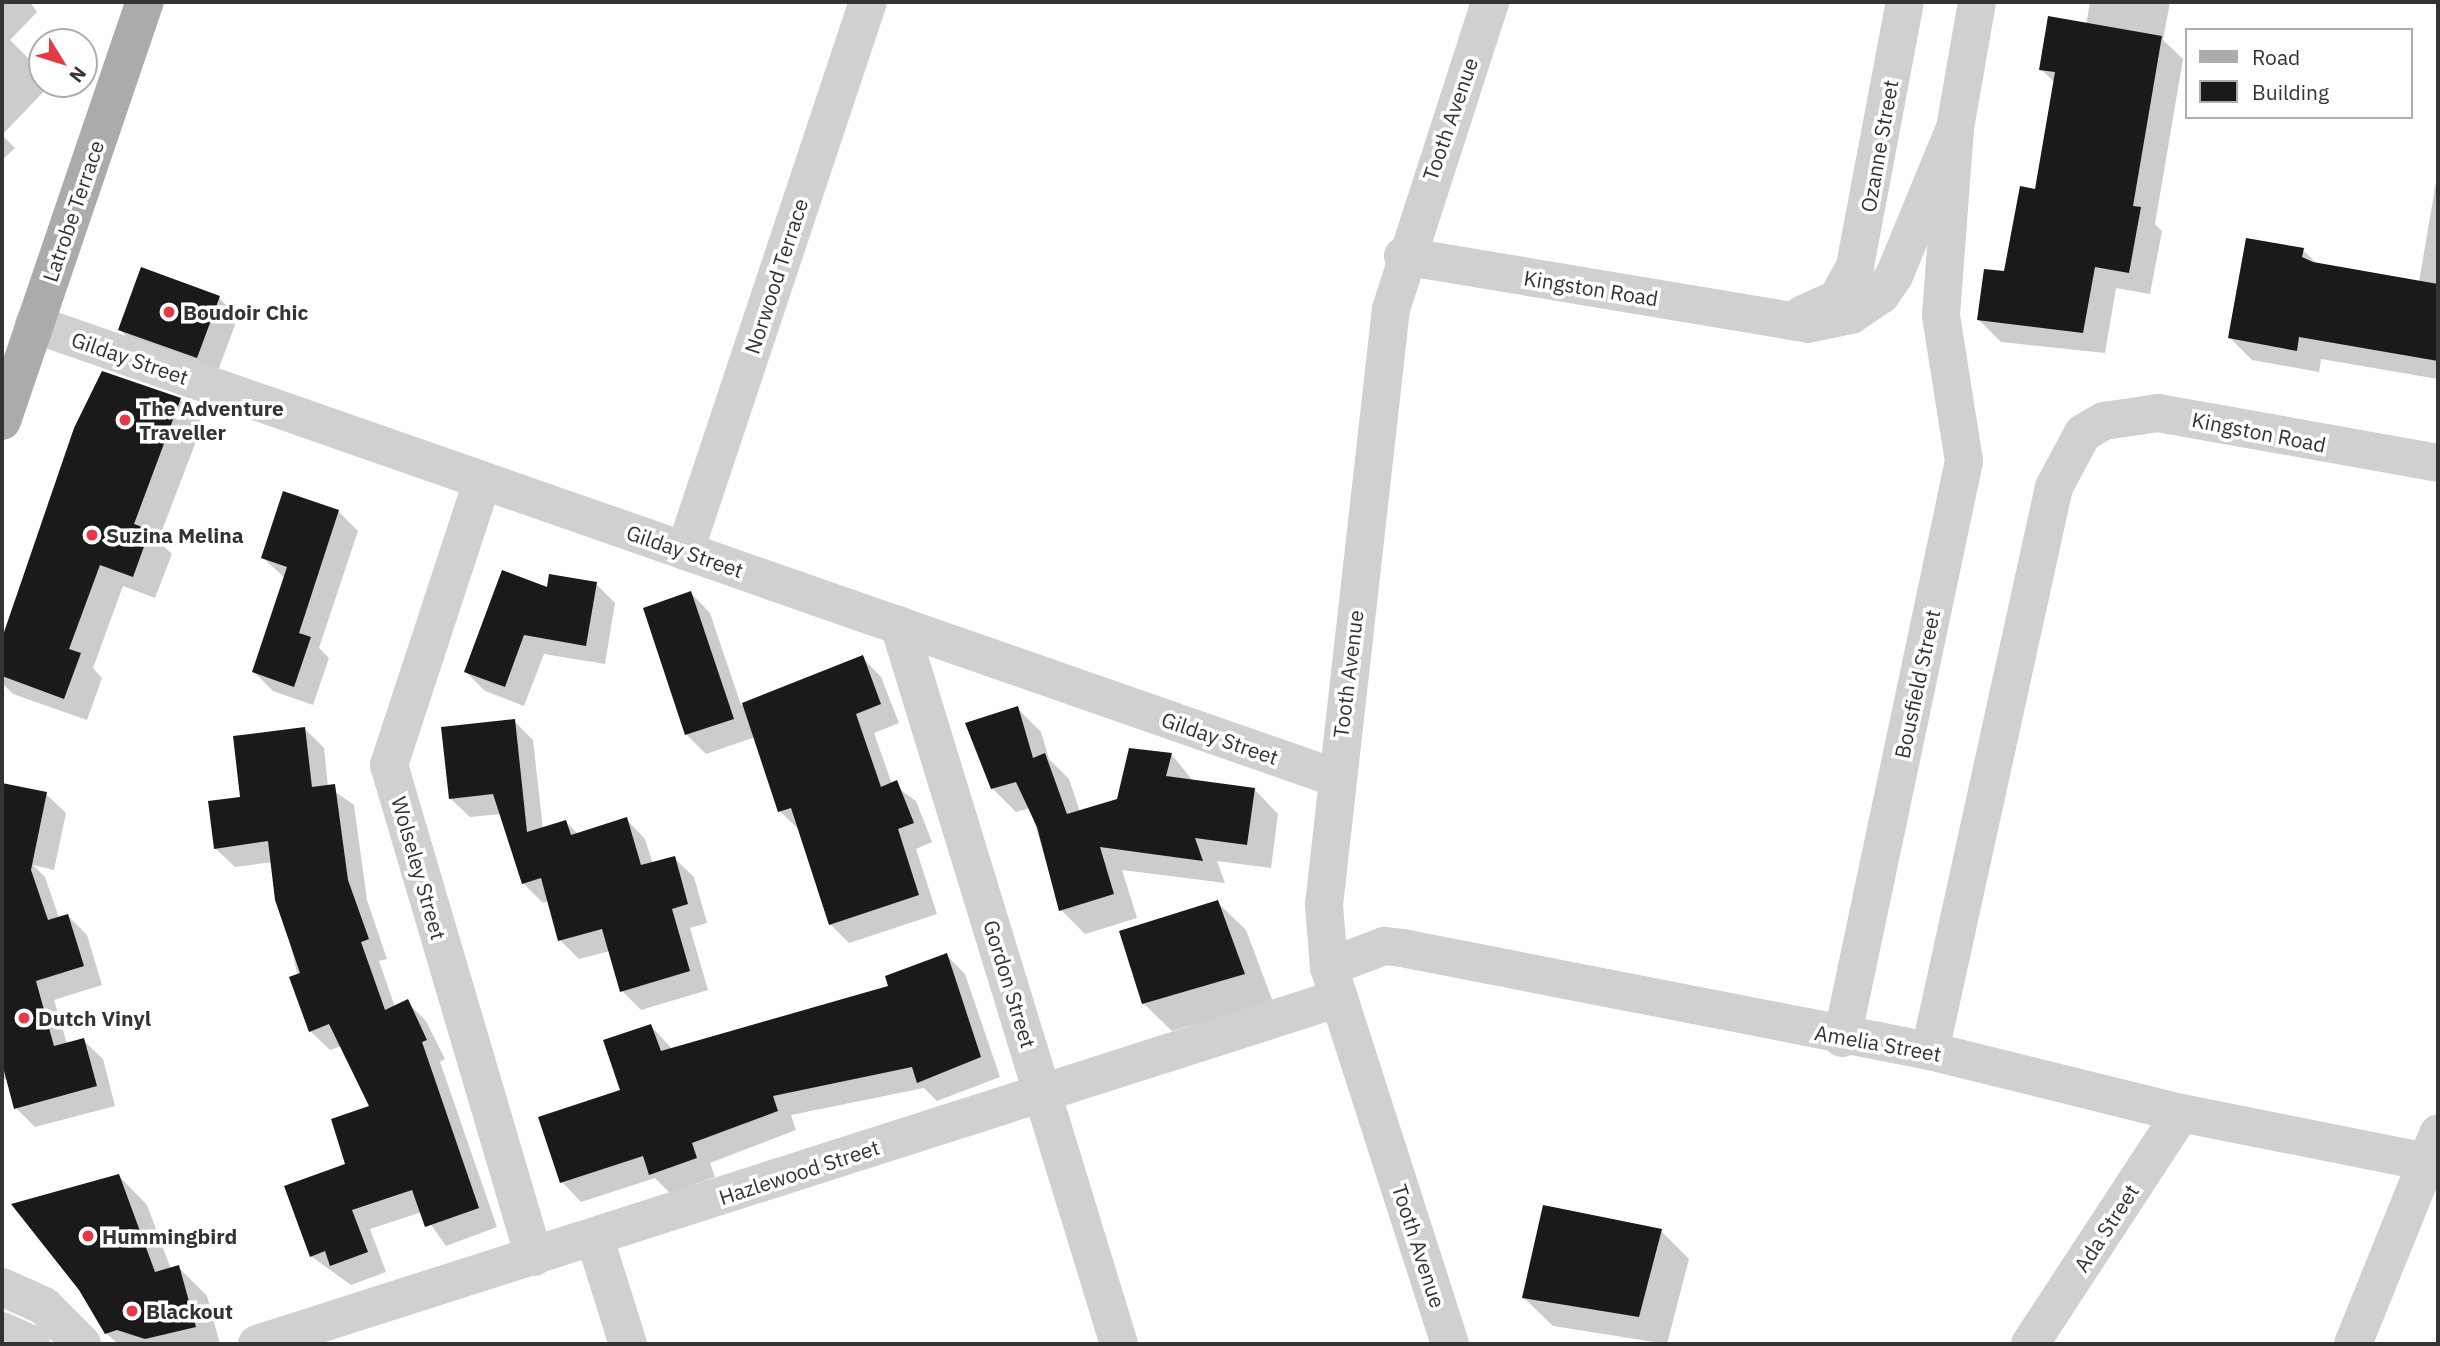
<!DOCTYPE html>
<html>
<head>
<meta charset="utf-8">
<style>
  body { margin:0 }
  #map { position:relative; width:2440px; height:1346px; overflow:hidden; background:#fff; font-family:"IBM Plex Sans",sans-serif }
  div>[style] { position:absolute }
  .shadow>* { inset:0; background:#0003 }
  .building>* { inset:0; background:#1a1a1a }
  .minor>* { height:38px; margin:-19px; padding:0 19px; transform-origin:19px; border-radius:19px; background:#d0d0d0 }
  .major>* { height:38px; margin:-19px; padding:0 19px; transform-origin:19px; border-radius:19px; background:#ababab }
  .dots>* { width:19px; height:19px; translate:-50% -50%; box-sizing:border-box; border:4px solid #fff; border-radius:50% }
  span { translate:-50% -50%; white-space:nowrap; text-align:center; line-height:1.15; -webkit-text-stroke:7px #fff; paint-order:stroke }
  .street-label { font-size:21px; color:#333 }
  .poi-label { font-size:21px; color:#333; font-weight:700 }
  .left { translate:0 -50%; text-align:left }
  .frame { position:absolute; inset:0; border:4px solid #333; pointer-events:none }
  .legend { position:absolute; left:2185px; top:28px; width:228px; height:91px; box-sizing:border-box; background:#fff; border:2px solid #adadad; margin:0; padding:9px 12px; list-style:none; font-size:21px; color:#333 }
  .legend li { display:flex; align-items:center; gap:14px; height:35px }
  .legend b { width:35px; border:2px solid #adadad }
  .north { position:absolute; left:28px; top:28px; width:70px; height:70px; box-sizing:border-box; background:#fff; border:2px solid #adadad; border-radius:50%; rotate:128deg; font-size:19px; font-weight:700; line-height:28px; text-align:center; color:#333 }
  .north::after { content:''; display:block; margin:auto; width:24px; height:32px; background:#e63946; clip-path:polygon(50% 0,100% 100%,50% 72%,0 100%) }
</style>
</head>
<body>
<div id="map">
  <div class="shadow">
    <div style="clip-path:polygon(2px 2px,30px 2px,37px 12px,10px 40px,42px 72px,42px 84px,51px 84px,2px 135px,15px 148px,2px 160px)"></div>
    <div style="clip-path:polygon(2090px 2px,2170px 2px,2163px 40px,2183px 59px,2155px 224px,2162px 231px,2150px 294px,2116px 288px,2105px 353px,2001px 342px,1979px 320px,2006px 273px,2036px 191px,2055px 83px,2041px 69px,2086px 25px)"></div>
    <div style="clip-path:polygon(2438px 170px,2438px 379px,2321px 359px,2319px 372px,2252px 360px,2230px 338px,2303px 250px,2318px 265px,2419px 282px)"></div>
    <div style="clip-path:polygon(219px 298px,238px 317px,216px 376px,139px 349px,120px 330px)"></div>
    <div style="clip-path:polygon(103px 373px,180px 400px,203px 423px,158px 541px,172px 554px,155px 598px,123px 586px,93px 668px,102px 678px,87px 720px,13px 694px,2px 683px,2px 639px,75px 429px)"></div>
    <div style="clip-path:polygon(338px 511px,358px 531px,319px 648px,329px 658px,313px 705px,273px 691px,254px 672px,285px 578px,263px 558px)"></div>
    <div style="clip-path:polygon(596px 584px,615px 603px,605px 664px,544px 654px,524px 706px,485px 691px,466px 672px,548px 589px)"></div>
    <div style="clip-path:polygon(691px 593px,710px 613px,741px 705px,862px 657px,881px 677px,899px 723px,874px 733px,892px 784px,916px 801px,932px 842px,916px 849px,937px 914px,849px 943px,830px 924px,799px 830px,780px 811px,755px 737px,706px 754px,687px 735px,645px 609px)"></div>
    <div style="clip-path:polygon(1017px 708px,1041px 732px,1049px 759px,1069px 779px,1080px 812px,1119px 800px,1130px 750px,1172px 755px,1194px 782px,1255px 790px,1278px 814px,1271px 868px,1217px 861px,1225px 883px,1122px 870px,1137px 918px,1085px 934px,1061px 910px,1030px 808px,1016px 812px,992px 788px)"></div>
    <div style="clip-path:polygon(514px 721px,533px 740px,543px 829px,566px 822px,578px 834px,626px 819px,645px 839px,653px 864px,674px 858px,694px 877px,707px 923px,690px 928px,708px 990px,641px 1010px,622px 991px,610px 951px,579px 959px,560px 940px,549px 901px,543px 903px,523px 883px,501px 814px,470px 817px,450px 798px)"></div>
    <div style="clip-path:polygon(305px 729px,324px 748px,328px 787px,354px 805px,367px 900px,387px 959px,379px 961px,395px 1007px,407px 1002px,426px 1021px,445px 1059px,440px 1062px,497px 1227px,446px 1246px,422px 1212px,370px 1229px,386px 1272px,351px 1285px,311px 1256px,371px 1107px,342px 1046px,330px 1050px,310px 1031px,272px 862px,235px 867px,215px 848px,242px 798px)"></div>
    <div style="clip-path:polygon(2px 784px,46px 794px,66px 813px,54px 870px,33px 865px,45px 877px,59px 918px,67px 915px,87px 935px,102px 985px,54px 1000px,67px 1044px,83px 1040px,103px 1059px,115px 1106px,35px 1127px,16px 1108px,8px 1079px,2px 1080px,2px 866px,16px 861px,2px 859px)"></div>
    <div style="clip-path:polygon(1217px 902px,1246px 930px,1273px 1002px,1172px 1031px,1143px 1003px)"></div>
    <div style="clip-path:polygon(946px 955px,965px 974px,1000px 1077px,937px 1101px,924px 1088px,791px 1115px,796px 1130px,710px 1163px,715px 1177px,670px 1193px,655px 1178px,581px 1202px,562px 1182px,622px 1091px,651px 1026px,672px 1049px,890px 987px)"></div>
    <div style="clip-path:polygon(119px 1176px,147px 1205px,171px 1269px,178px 1267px,207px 1296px,220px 1344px,118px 1344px,106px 1333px)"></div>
    <div style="clip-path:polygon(1661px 1231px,1689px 1259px,1667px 1344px,1553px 1326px,1524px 1298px)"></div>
  </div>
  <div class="building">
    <div style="clip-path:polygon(2048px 16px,2162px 36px,2133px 206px,2141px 207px,2129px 273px,2095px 267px,2083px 333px,1977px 320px,1984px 269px,2004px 271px,2020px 186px,2035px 189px,2055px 72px,2039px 70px)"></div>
    <div style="clip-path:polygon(2246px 238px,2304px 248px,2302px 257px,2313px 262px,2438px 284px,2438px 361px,2299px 337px,2297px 351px,2228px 338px)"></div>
    <div style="clip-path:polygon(141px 267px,220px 296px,197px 358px,118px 330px)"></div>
    <div style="clip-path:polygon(102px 371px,181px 398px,134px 524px,150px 530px,133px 577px,100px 565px,69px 649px,81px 653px,64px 699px,2px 676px,2px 638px,74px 428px)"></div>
    <div style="clip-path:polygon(283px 491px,339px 510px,299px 633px,311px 637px,294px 687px,252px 672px,287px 567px,261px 558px)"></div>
    <div style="clip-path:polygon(502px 570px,547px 587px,549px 574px,597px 582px,586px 646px,524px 635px,505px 687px,464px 672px)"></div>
    <div style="clip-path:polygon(691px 591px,734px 719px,685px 735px,643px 608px)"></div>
    <div style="clip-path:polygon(863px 655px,881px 704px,856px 714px,881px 787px,897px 780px,914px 823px,898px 829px,919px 895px,829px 925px,791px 808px,778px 812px,742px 703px)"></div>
    <div style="clip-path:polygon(1018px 706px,1033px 758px,1045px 753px,1067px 814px,1117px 799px,1129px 748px,1172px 753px,1166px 776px,1255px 788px,1247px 845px,1195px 838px,1203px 861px,1100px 847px,1114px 894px,1059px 911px,1037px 827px,1016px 782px,991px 789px,965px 723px)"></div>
    <div style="clip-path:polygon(515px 719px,527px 832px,566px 820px,571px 835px,627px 817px,641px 865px,675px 856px,688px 904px,672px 909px,690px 971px,620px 992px,602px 929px,558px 941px,541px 878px,522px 884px,493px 794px,449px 799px,441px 727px)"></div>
    <div style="clip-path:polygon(305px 727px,312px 787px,335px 784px,348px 880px,369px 939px,361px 942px,385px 1010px,408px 999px,427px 1040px,422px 1042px,479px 1208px,425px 1227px,412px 1190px,352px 1210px,368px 1252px,330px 1266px,325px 1251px,310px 1257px,284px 1186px,345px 1164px,331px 1119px,369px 1106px,329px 1024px,309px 1032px,289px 977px,300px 973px,275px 900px,268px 841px,214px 849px,208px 801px,240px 797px,233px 736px)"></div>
    <div style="clip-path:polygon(2px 783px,47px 792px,31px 870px,48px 920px,68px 914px,84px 966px,36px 981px,54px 1046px,84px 1038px,97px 1086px,14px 1109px,2px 1063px)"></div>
    <div style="clip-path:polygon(1218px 900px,1245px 974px,1142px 1004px,1119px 931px)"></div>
    <div style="clip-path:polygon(947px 953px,981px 1057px,917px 1083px,912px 1067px,773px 1096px,778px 1111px,692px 1143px,697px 1158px,649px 1175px,643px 1156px,560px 1183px,538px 1117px,620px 1090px,603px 1040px,651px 1024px,661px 1051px,888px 986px,885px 976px)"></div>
    <div style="clip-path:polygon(119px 1174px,155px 1272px,179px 1265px,196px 1327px,145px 1339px,117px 1330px,105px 1334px,79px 1290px,11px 1204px)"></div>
    <div style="clip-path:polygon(1543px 1205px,1662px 1229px,1639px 1317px,1522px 1298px)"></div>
  </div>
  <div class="minor">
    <div style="left:1403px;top:256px;width:411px;rotate:9.5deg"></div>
    <div style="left:1808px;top:324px;width:44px;rotate:-11.8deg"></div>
    <div style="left:1851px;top:315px;width:36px;rotate:-34deg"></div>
    <div style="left:1881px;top:295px;width:23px;rotate:-56deg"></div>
    <div style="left:1894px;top:276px;width:160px;rotate:-67.6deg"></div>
    <div style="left:1955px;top:128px;width:128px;rotate:-80.1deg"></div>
    <div style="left:1803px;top:314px;width:37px;rotate:-24deg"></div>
    <div style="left:1837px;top:299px;width:38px;rotate:-61deg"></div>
    <div style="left:1855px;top:266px;width:269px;rotate:-79.3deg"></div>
    <div style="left:34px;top:324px;width:1379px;rotate:19.22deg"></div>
    <div style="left:482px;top:482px;width:298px;rotate:108.2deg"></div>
    <div style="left:389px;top:765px;width:513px;rotate:73.58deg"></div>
    <div style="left:685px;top:551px;width:579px;rotate:-71.57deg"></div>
    <div style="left:899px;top:625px;width:752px;rotate:72.99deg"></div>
    <div style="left:1329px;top:967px;width:59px;rotate:-20.9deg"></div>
    <div style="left:1384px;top:946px;width:18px;rotate:6deg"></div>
    <div style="left:1402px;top:948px;width:538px;rotate:11.04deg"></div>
    <div style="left:1930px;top:1051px;width:259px;rotate:13.9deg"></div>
    <div style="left:2181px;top:1113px;width:251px;rotate:11.3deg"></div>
    <div style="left:1842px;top:1038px;width:590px;rotate:-78.06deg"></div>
    <div style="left:1964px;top:461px;width:148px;rotate:-99deg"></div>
    <div style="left:1941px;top:315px;width:188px;rotate:-85.7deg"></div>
    <div style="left:1930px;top:1051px;width:577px;rotate:-77.6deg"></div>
    <div style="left:2054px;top:487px;width:61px;rotate:-61.8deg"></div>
    <div style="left:2083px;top:433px;width:24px;rotate:-30deg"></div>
    <div style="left:2104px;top:421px;width:55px;rotate:-8.4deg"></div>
    <div style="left:2158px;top:413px;width:284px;rotate:10.1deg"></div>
    <div style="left:595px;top:1239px;width:110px;rotate:72.6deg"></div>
    <div style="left:2px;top:1287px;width:46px;rotate:24.3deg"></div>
    <div style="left:44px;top:1306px;width:54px;rotate:45deg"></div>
    <div style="left:2px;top:1331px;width:32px;rotate:24deg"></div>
    <div style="left:257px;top:1344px;width:1136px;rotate:-17.73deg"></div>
    <div style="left:1450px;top:1344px;width:396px;rotate:-107.8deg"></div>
    <div style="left:1329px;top:967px;width:62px;rotate:-94.6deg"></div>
    <div style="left:1324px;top:905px;width:600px;rotate:-83.59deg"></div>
    <div style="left:1391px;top:309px;width:323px;rotate:-72.1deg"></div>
    <div style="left:2030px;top:1344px;width:276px;rotate:-56.8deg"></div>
    <div style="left:2353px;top:1344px;width:227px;rotate:-68deg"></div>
  </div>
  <div class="major">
    <div style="left:2px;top:421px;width:443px;rotate:-71.2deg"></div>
  </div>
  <div class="dots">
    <div style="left:169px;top:312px;background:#e63946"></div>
    <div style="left:125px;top:420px;background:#e63946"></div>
    <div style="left:92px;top:535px;background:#e63946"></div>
    <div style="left:24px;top:1018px;background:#e63946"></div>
    <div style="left:88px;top:1236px;background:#e63946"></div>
    <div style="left:132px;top:1311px;background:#e63946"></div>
  </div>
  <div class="street-label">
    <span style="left:1450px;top:119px;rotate:-71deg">Tooth Avenue</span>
    <span style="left:1879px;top:146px;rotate:-80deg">Ozanne Street</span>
    <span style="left:73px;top:211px;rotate:-71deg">Latrobe Terrace</span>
    <span style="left:776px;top:276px;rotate:-72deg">Norwood Terrace</span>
    <span style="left:1591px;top:288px;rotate:9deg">Kingston Road</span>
    <span style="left:130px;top:358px;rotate:19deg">Gilday Street</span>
    <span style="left:2259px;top:432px;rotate:11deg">Kingston Road</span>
    <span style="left:685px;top:551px;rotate:19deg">Gilday Street</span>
    <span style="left:1348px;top:674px;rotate:-83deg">Tooth Avenue</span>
    <span style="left:1917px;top:684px;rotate:-78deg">Bousfield Street</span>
    <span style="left:1220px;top:738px;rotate:19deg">Gilday Street</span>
    <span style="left:419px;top:868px;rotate:74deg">Wolseley Street</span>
    <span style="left:1010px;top:984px;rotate:73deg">Gordon Street</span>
    <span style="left:1878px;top:1043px;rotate:10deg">Amelia Street</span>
    <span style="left:799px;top:1172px;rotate:-18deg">Hazlewood Street</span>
    <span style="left:2106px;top:1228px;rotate:-57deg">Ada Street</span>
    <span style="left:1419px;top:1246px;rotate:72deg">Tooth Avenue</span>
  </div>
  <div class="poi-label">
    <span class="left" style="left:183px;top:312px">Boudoir Chic</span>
    <span class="left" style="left:139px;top:420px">The Adventure<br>Traveller</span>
    <span class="left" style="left:106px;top:535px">Suzina Melina</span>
    <span class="left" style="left:38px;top:1018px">Dutch Vinyl</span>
    <span class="left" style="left:102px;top:1236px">Hummingbird</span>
    <span class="left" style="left:146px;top:1311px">Blackout</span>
  </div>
  <div class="frame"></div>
  <ul class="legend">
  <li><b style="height:9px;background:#ababab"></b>Road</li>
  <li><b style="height:19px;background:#1a1a1a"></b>Building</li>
  </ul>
  <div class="north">N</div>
</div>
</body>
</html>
